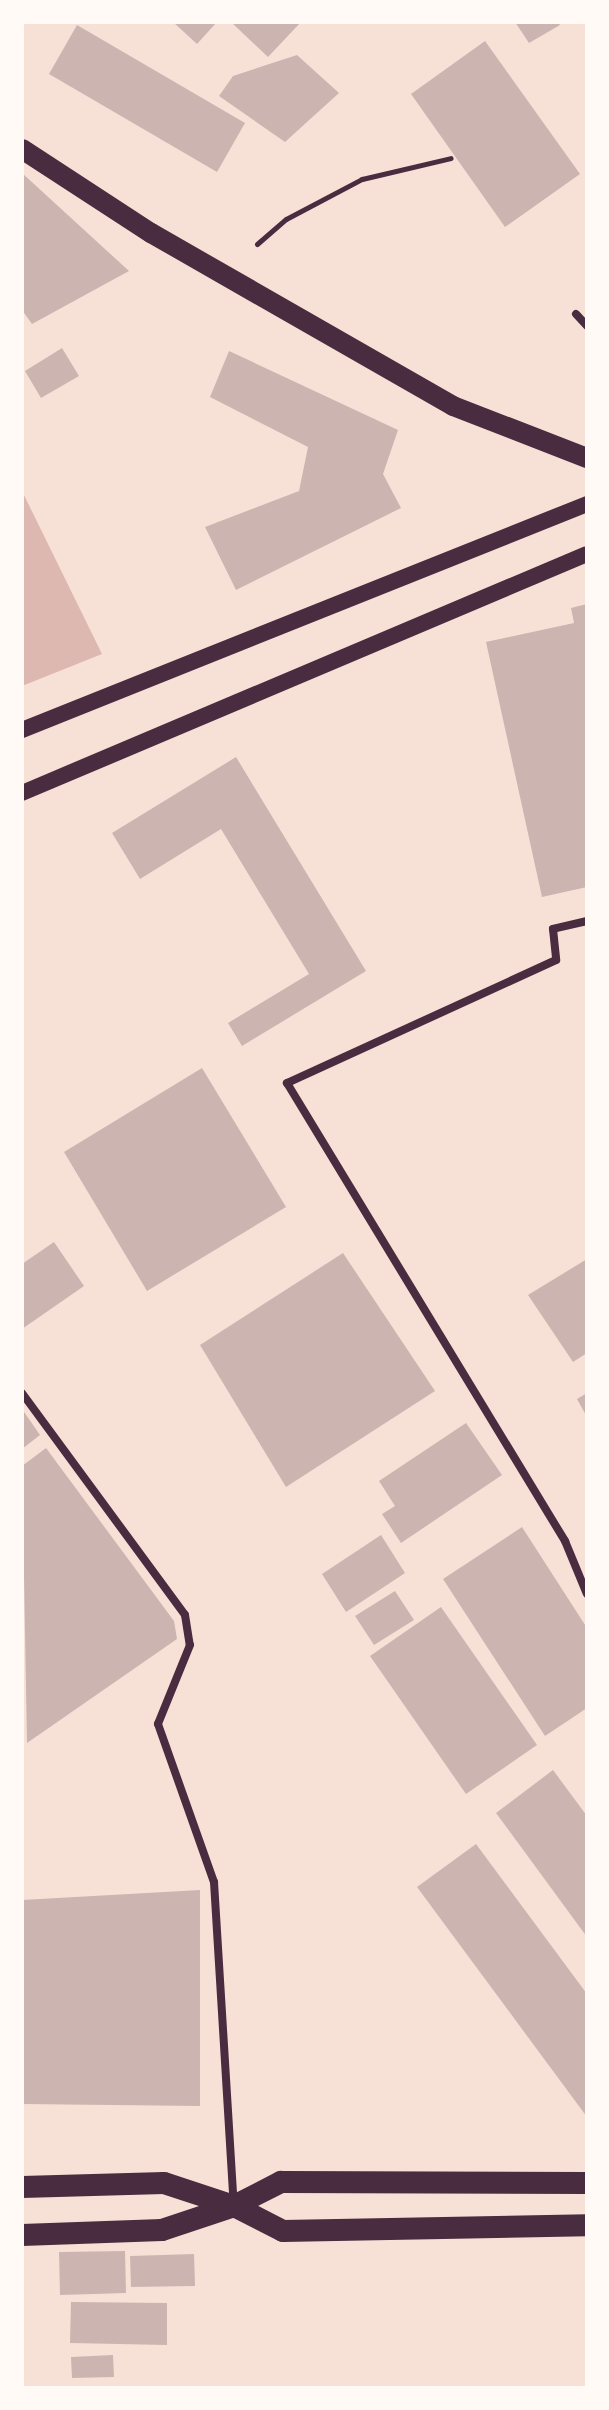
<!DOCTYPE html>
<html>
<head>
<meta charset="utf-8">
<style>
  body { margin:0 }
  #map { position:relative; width:609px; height:2410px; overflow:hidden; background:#f7e1d7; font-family:Quicksand,sans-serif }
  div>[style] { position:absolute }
  .water>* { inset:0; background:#dcb8b0 }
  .building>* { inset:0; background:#ccb4b1 }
  .path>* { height:5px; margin:-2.5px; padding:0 2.5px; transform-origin:2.5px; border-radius:2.5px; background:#4a2c40 }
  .minor>* { height:8px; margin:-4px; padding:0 4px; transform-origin:4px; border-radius:4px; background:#4a2c40 }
  .secondary>* { height:16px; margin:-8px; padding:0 8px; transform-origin:8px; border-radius:8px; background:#4a2c40 }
  .primary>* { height:20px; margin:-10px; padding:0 10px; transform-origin:10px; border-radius:10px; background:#4a2c40 }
  .trunk>* { height:22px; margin:-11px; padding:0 11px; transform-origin:11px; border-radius:11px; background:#4a2c40 }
  span { translate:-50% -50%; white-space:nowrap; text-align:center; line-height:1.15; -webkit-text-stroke:6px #fffaf5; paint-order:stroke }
  .frame { position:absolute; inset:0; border:24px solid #fffaf5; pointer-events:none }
</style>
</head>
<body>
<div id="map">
  <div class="water">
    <div style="clip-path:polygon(22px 491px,102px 654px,22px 686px)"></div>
  </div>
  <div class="building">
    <div style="clip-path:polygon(173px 22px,217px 22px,197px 44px)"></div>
    <div style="clip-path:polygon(231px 22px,301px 22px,268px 57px)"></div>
    <div style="clip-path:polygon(515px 22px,558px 22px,560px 25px,529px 43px)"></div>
    <div style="clip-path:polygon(77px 25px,245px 123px,217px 172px,49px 74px)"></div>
    <div style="clip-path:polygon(485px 41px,580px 174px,505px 227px,411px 94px)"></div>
    <div style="clip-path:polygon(297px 55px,339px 93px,285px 142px,219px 96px,233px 76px)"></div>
    <div style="clip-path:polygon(22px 173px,129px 271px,32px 324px,22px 310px)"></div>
    <div style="clip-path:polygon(62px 348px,79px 376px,41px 398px,25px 371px)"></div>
    <div style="clip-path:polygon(229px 351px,398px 430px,383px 474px,401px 508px,236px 590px,205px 527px,299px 491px,308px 447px,210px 397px)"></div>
    <div style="clip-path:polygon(587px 604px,587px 887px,542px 897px,486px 642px,574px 623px,571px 608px)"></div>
    <div style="clip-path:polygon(236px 757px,366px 971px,242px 1046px,228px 1023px,309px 974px,221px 829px,140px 879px,112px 833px)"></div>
    <div style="clip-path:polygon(202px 1068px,286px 1207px,147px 1291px,64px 1152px)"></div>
    <div style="clip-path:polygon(54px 1242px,84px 1286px,22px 1329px,22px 1264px)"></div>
    <div style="clip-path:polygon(343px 1253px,435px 1391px,286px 1487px,200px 1345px)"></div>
    <div style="clip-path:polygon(587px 1259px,587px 1353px,573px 1362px,528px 1295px)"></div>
    <div style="clip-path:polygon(587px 1393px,587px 1417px,577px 1399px)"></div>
    <div style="clip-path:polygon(22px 1409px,40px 1435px,22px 1449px)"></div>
    <div style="clip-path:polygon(466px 1423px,502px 1475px,401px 1543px,382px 1514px,395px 1506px,379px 1481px)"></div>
    <div style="clip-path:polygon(46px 1448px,174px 1621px,177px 1639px,27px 1743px,22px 1466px)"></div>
    <div style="clip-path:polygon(522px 1527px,587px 1628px,587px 1708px,545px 1736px,443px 1579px)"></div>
    <div style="clip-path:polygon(381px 1535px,405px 1573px,346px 1612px,322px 1574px)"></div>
    <div style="clip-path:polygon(395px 1591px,414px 1620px,374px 1645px,355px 1616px)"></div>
    <div style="clip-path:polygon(441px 1607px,537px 1745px,466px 1794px,370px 1656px)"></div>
    <div style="clip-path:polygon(553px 1770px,587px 1816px,587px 1937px,496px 1813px)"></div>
    <div style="clip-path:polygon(476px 1844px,587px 1994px,587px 2117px,417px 1887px)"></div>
    <div style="clip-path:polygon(200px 1890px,200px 2106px,22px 2104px,22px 1900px)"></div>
    <div style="clip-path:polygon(125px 2251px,126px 2293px,60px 2295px,59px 2252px)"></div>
    <div style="clip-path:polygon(194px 2254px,195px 2286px,131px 2287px,130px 2256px)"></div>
    <div style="clip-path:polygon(71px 2302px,167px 2303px,167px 2345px,70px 2343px)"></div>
    <div style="clip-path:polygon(113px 2355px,114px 2377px,72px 2378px,71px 2357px)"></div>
  </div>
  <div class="path">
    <div style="left:257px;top:244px;width:38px;rotate:-41deg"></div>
    <div style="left:286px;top:219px;width:86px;rotate:-27.8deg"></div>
    <div style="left:362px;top:179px;width:91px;rotate:-13.3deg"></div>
  </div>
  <div class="minor">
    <div style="left:576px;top:314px;width:16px;rotate:47deg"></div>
    <div style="left:587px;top:921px;width:35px;rotate:167deg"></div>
    <div style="left:553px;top:929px;width:31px;rotate:84deg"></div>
    <div style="left:556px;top:960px;width:296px;rotate:155.4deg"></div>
    <div style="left:287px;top:1083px;width:536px;rotate:58.74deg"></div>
    <div style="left:565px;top:1541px;width:57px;rotate:67.5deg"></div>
    <div style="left:22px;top:1393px;width:275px;rotate:53.7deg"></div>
    <div style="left:185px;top:1615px;width:30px;rotate:81deg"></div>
    <div style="left:190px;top:1645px;width:85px;rotate:112.1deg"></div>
    <div style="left:158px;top:1724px;width:168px;rotate:70.5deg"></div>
    <div style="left:214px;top:1882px;width:324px;rotate:86.5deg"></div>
  </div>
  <div class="secondary">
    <div style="left:22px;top:730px;width:609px;rotate:-21.8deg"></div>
    <div style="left:22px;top:793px;width:613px;rotate:-22.93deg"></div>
  </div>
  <div class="primary">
    <div style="left:22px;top:149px;width:154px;rotate:33.1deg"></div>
    <div style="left:151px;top:233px;width:348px;rotate:29.8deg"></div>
    <div style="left:453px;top:406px;width:144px;rotate:21.2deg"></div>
  </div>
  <div class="trunk">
    <div style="left:22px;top:2187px;width:142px;rotate:-1.6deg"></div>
    <div style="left:164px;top:2183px;width:74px;rotate:18.2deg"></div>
    <div style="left:234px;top:2206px;width:53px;rotate:-27.1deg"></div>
    <div style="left:281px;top:2182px;width:306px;rotate:0.2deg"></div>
    <div style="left:22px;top:2235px;width:140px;rotate:-2deg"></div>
    <div style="left:162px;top:2230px;width:76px;rotate:-18.4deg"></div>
    <div style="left:234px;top:2206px;width:55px;rotate:27deg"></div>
    <div style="left:283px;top:2231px;width:304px;rotate:-1.1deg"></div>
  </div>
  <div class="frame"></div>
</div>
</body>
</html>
